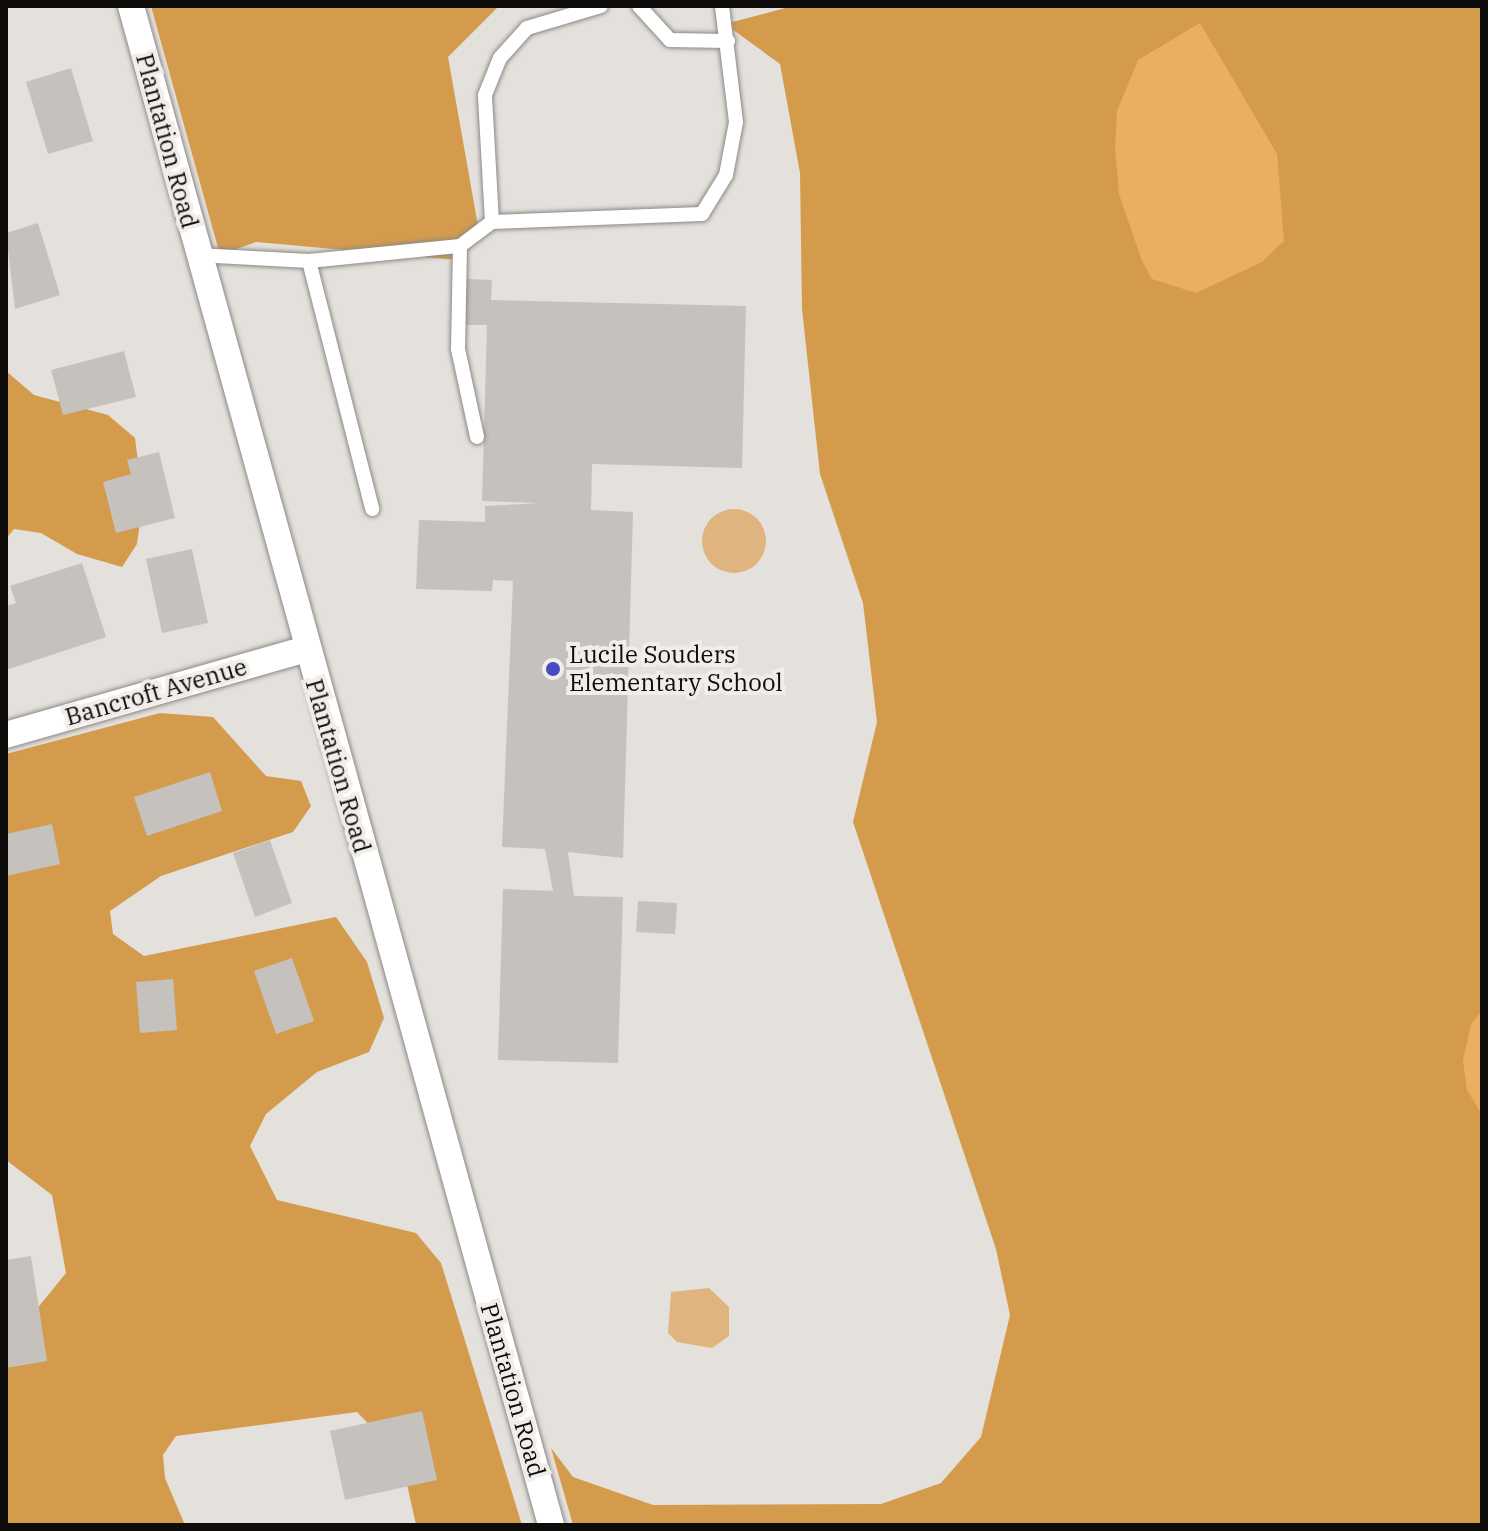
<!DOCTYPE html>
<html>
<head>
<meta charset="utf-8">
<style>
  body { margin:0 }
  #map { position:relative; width:1488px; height:1531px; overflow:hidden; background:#e4e0dc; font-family:"IBM Plex Serif",serif }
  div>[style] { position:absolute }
  .green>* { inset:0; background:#e0b47e }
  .round { border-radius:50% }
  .forest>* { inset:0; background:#d49b4d }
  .water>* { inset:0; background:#eaaf62 }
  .building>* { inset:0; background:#c5c1bd }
  .roads { filter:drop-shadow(0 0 2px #8c8985) drop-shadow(0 0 2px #8c8985) }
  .service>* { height:14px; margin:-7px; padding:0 7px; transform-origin:7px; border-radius:7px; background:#fff }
  .minor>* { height:26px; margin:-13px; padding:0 13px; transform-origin:13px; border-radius:13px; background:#fff }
  .dots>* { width:22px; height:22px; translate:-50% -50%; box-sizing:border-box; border:4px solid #f1ede9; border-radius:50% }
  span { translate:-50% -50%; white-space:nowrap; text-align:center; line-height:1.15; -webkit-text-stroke:8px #f1ede9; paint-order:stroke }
  .street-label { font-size:24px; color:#0d0c0b }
  .poi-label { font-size:24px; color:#0d0c0b }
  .left { translate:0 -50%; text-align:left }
  .frame { position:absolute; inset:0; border:8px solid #0d0c0b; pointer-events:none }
</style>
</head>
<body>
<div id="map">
  <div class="green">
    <div class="round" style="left:702px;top:509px;width:64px;height:64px"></div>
    <div style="clip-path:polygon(709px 1288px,729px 1307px,729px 1336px,712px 1348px,677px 1342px,668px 1333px,671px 1292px)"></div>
  </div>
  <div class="forest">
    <div style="clip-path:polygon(151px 6px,499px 6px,448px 57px,480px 237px,457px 260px,256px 242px,220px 255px)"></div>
    <div style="clip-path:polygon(793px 6px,1482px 6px,1482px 1525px,573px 1525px,551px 1448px,573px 1477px,653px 1505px,881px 1504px,941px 1483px,981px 1437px,1010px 1315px,996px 1249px,853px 822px,877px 722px,863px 603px,820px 474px,802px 309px,800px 173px,780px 64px,725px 24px)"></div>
    <div style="clip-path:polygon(6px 371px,34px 395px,108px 415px,135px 438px,143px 500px,137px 544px,122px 567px,77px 554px,41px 533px,14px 529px,6px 539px)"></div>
    <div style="clip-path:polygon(160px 713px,213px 717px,266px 776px,301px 781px,311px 806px,293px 832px,161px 876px,110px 911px,113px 934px,144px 956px,336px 917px,367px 962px,384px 1018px,369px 1052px,317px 1072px,266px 1114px,250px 1146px,277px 1200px,416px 1233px,441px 1263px,522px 1525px,416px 1525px,401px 1457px,357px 1412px,176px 1436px,163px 1455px,165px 1478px,185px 1525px,6px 1525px,6px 1347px,66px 1273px,52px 1195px,6px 1160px,6px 754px)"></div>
  </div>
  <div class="water">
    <div style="clip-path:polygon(1200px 23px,1277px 154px,1284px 241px,1262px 262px,1196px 293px,1152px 279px,1142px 261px,1119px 194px,1115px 148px,1117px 111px,1138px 60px)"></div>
    <div style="clip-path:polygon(1482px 1011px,1482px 1115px,1467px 1090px,1463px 1061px,1471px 1024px)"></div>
  </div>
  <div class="building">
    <div style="clip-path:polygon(71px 68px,93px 141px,48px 154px,26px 82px)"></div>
    <div style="clip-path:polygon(38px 223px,60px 295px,15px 309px,6px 233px)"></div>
    <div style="clip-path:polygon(466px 279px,492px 280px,491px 300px,746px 306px,742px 468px,592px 464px,591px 510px,633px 512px,623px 858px,568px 852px,574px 896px,623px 897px,618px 1063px,498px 1060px,503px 889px,553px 891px,545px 849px,502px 847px,513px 581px,493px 580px,492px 591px,416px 589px,419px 520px,485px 522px,485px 506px,541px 503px,482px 501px,487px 325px,465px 325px)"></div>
    <div style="clip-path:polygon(124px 351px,136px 397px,63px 415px,51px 370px)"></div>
    <div style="clip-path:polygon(159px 452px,175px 518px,116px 533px,103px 482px,131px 474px,127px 460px)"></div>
    <div style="clip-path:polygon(192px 549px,208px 623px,162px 633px,146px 559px)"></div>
    <div style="clip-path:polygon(82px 563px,106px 637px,6px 670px,6px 606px,16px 603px,10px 586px)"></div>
    <div style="clip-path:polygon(210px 772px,222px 811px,147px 836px,134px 797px)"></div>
    <div style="clip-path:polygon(52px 824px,60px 864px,6px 876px,6px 834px)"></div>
    <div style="clip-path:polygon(270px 840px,292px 903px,255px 917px,233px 853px)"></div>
    <div style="clip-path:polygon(638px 901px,677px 903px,675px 934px,636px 932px)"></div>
    <div style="clip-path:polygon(292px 958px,314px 1021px,276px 1034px,254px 971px)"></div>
    <div style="clip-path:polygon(173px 979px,177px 1030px,140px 1033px,136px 982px)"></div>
    <div style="clip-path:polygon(31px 1256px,47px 1361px,6px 1368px,6px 1260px)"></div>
    <div style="clip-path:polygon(422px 1411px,437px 1480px,345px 1500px,330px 1431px)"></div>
  </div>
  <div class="roads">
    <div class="service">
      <div style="left:639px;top:6px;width:46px;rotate:47.6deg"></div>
      <div style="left:670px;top:40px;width:58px;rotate:1deg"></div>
      <div style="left:492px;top:222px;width:127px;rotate:-93.2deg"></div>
      <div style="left:485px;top:95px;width:40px;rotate:-68deg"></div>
      <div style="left:500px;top:58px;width:40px;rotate:-48deg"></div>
      <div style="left:527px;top:28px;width:77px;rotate:-16.6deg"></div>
      <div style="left:460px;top:246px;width:103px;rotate:91.1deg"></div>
      <div style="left:458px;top:349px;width:90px;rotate:77.8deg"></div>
      <div style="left:197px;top:255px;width:112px;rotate:3.1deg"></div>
      <div style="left:309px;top:261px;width:152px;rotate:-5.7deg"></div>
      <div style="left:460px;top:246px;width:40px;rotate:-37deg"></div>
      <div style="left:492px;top:222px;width:210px;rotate:-2.2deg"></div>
      <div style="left:702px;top:214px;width:46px;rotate:-58.4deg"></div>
      <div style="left:726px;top:175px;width:54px;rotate:-79.3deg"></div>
      <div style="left:736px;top:122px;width:117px;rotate:-96.9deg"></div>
      <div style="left:309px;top:261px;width:256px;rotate:75.7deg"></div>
    </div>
    <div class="minor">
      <div style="left:131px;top:6px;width:1576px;rotate:74.54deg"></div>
      <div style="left:6px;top:735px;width:312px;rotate:-16deg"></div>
    </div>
  </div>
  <div class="dots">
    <div style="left:553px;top:669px;background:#464bc1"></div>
  </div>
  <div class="street-label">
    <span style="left:167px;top:141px;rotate:75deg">Plantation Road</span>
    <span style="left:156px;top:692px;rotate:-16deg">Bancroft Avenue</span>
    <span style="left:338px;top:766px;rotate:74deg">Plantation Road</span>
    <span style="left:513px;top:1390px;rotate:74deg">Plantation Road</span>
  </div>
  <div class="poi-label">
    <span class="left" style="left:569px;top:669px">Lucile Souders<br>Elementary School</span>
  </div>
  <div class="frame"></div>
</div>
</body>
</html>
